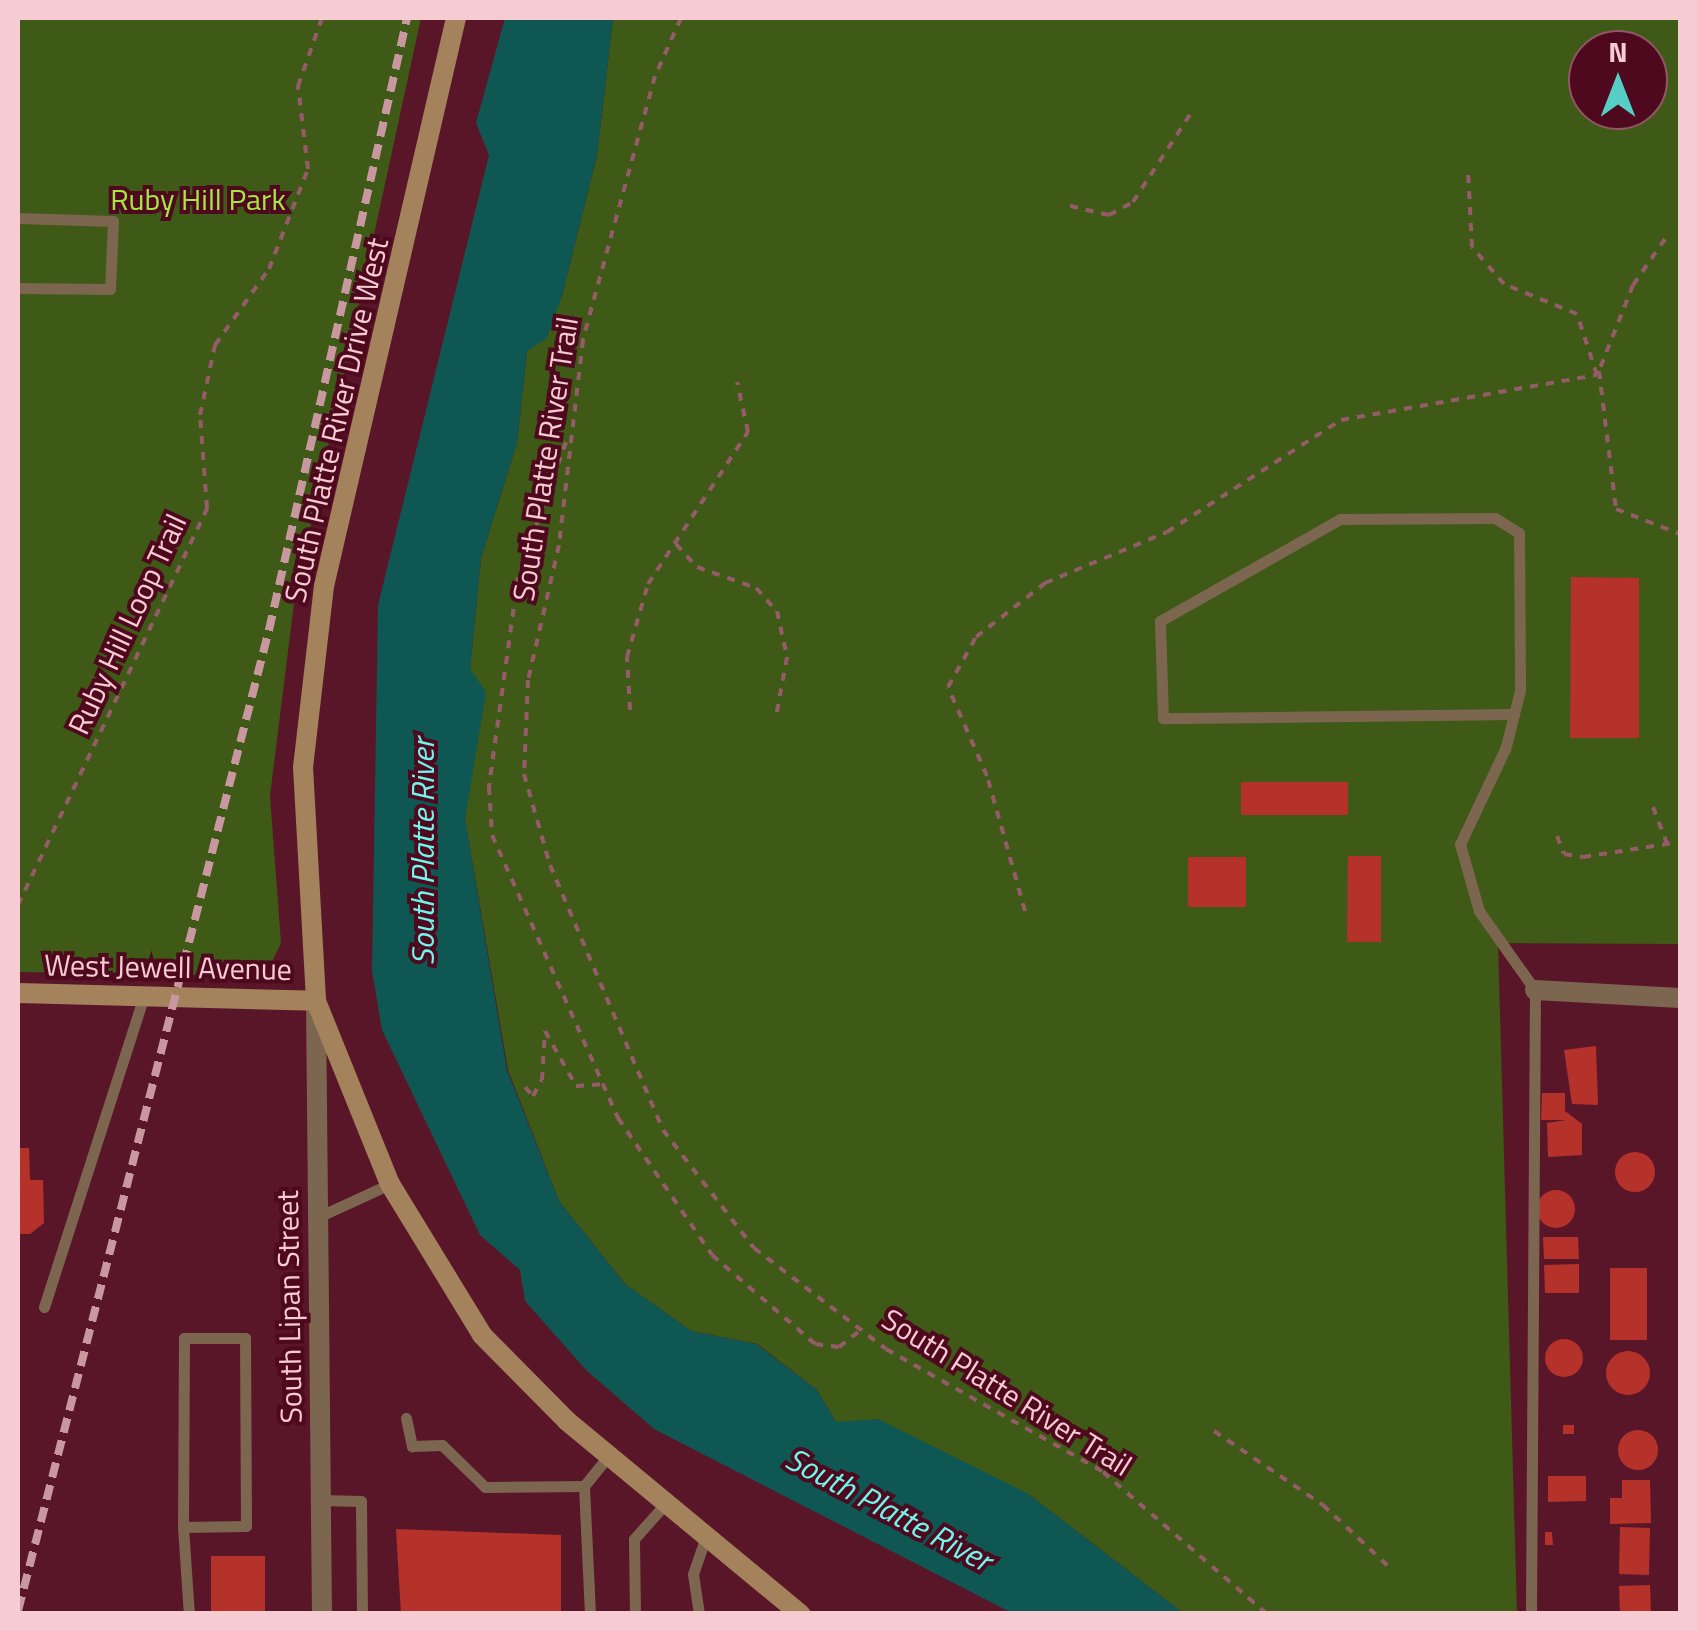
<!DOCTYPE html>
<html>
<head>
<meta charset="utf-8">
<style>
  body { margin:0 }
  #map { position:relative; width:1698px; height:1631px; overflow:hidden; background:#5a1629; font-family:"Titillium Web",sans-serif }
  div>[style] { position:absolute }
  .green>* { inset:0; background:#3f5916 }
  .water>* { inset:0; background:#0e5753 }
  .building>* { inset:0; background:#b5322a }
  .round { border-radius:50% }
  .path>* { height:4px; margin-top:-2px; transform-origin:0; background:repeating-linear-gradient(90deg,#965b69 0 8px,transparent 0 16px) }
  .lane>* { height:11px; margin:-5.5px; padding:0 5.5px; transform-origin:5.5px; border-radius:5.5px; background:#7c664f }
  .street>* { height:20px; margin:-10px; padding:0 10px; transform-origin:10px; border-radius:10px; background:#7c664f }
  .secondary>* { height:20px; margin:-10px; padding:0 10px; transform-origin:10px; border-radius:10px; background:#a4825c }
  .rail>* { height:8px; margin-top:-4px; transform-origin:0; background:repeating-linear-gradient(90deg,#c997a0 0 15px,transparent 0 23px) }
  span { translate:-50% -50%; white-space:nowrap; text-align:center; line-height:1.15; -webkit-text-stroke:8px #4e091f; paint-order:stroke }
  .park-label { font-size:30px; color:#a7e641 }
  .street-label { font-size:30px; color:#f6cbd1 }
  .water-label { font-size:32px; color:#6ff6eb; font-style:italic }
  .frame { position:absolute; inset:0; border:20px solid #f6cbd1; pointer-events:none }
  .north { position:absolute; left:1568px; top:30px; width:100px; height:100px; box-sizing:border-box; background:#4e091f; border:2px solid #915766; border-radius:50%; rotate:0deg; font-size:28px; font-weight:700; line-height:40px; text-align:center; color:#f6cbd1 }
  .north::after { content:''; display:block; margin:auto; width:35px; height:45px; background:#55cec5; clip-path:polygon(50% 0,100% 100%,50% 72%,0 100%) }
</style>
</head>
<body>
<div id="map">
  <div class="green">
    <div style="clip-path:polygon(18px 18px,421px 18px,294px 603px,270px 796px,281px 943px,265px 976px,18px 972px)"></div>
    <div style="clip-path:polygon(evenodd,613px 18px,1680px 18px,1680px 944px,1498px 943px,1517px 1613px,1183px 1613px,1027px 1493px,836px 1422px,817px 1390px,757px 1344px,691px 1331px,625px 1284px,559px 1201px,508px 1070px,465px 819px,470px 669px,481px 558px,517px 443px,527px 351px,562px 296px,597px 155px,613px 18px,1588px 50px,1648px 50px,1648px 110px,1588px 110px,1588px 50px)"></div>
  </div>
  <div class="water">
    <div style="clip-path:polygon(505px 18px,613px 18px,597px 155px,562px 296px,547px 338px,527px 351px,517px 443px,481px 558px,470px 669px,486px 692px,465px 819px,507px 1070px,559px 1201px,625px 1284px,691px 1331px,756px 1344px,817px 1390px,836px 1422px,878px 1419px,1027px 1493px,1183px 1613px,1012px 1613px,654px 1429px,586px 1370px,525px 1301px,520px 1270px,480px 1235px,382px 1030px,372px 971px,378px 605px,489px 155px,476px 123px)"></div>
  </div>
  <div class="building">
    <div style="clip-path:polygon(1571px 577px,1639px 578px,1639px 738px,1570px 738px)"></div>
    <div style="clip-path:polygon(1241px 782px,1348px 782px,1348px 815px,1241px 815px)"></div>
    <div style="clip-path:polygon(1348px 856px,1381px 856px,1381px 942px,1347px 942px)"></div>
    <div style="clip-path:polygon(1188px 857px,1246px 857px,1246px 907px,1188px 907px)"></div>
    <div style="clip-path:polygon(1596px 1046px,1598px 1105px,1572px 1104px,1564px 1050px)"></div>
    <div style="clip-path:polygon(1542px 1093px,1565px 1093px,1565px 1111px,1582px 1124px,1582px 1155px,1548px 1157px,1547px 1123px,1566px 1120px,1541px 1120px)"></div>
    <div style="clip-path:polygon(18px 1148px,29px 1148px,30px 1180px,43px 1180px,44px 1223px,30px 1234px,18px 1234px)"></div>
    <div class="round" style="left:1615px;top:1152px;width:40px;height:40px"></div>
    <div class="round" style="left:1537px;top:1190px;width:38px;height:38px"></div>
    <div style="clip-path:polygon(1543px 1237px,1578px 1237px,1579px 1259px,1544px 1259px)"></div>
    <div style="clip-path:polygon(1579px 1264px,1579px 1293px,1545px 1293px,1544px 1265px)"></div>
    <div style="clip-path:polygon(1610px 1268px,1647px 1268px,1647px 1340px,1610px 1340px)"></div>
    <div class="round" style="left:1545px;top:1339px;width:38px;height:38px"></div>
    <div class="round" style="left:1606px;top:1351px;width:44px;height:44px"></div>
    <div style="clip-path:polygon(1563px 1425px,1574px 1425px,1574px 1434px,1563px 1434px)"></div>
    <div class="round" style="left:1618px;top:1430px;width:40px;height:40px"></div>
    <div style="clip-path:polygon(1548px 1476px,1586px 1476px,1586px 1501px,1548px 1502px)"></div>
    <div style="clip-path:polygon(1622px 1480px,1650px 1480px,1651px 1523px,1610px 1524px,1610px 1498px,1622px 1498px)"></div>
    <div style="clip-path:polygon(1620px 1527px,1650px 1528px,1649px 1575px,1619px 1574px)"></div>
    <div style="clip-path:polygon(396px 1529px,561px 1535px,561px 1614px,401px 1614px)"></div>
    <div style="clip-path:polygon(1545px 1532px,1552px 1532px,1553px 1545px,1545px 1545px)"></div>
    <div style="clip-path:polygon(211px 1556px,265px 1556px,265px 1614px,211px 1614px)"></div>
    <div style="clip-path:polygon(1650px 1585px,1651px 1614px,1620px 1614px,1619px 1586px)"></div>
  </div>
  <div class="path">
    <div style="left:681px;top:18px;width:64px;rotate:114.1deg"></div>
    <div style="left:655px;top:76px;width:274px;rotate:105.3deg"></div>
    <div style="left:583px;top:340px;width:206px;rotate:96.7deg"></div>
    <div style="left:559px;top:545px;width:139px;rotate:102.9deg"></div>
    <div style="left:528px;top:680px;width:94px;rotate:92.4deg"></div>
    <div style="left:524px;top:774px;width:95px;rotate:74.1deg"></div>
    <div style="left:550px;top:865px;width:288px;rotate:66.9deg"></div>
    <div style="left:663px;top:1130px;width:149px;rotate:52.4deg"></div>
    <div style="left:754px;top:1248px;width:166px;rotate:37.4deg"></div>
    <div style="left:886px;top:1349px;width:249px;rotate:29.5deg"></div>
    <div style="left:1103px;top:1472px;width:217px;rotate:40.9deg"></div>
    <div style="left:1070px;top:206px;width:40px;rotate:13deg"></div>
    <div style="left:1109px;top:215px;width:27px;rotate:-28deg"></div>
    <div style="left:1133px;top:202px;width:110px;rotate:-56.9deg"></div>
    <div style="left:1665px;top:239px;width:56px;rotate:124.8deg"></div>
    <div style="left:1633px;top:285px;width:92px;rotate:111.6deg"></div>
    <div style="left:1599px;top:371px;width:139px;rotate:83deg"></div>
    <div style="left:1616px;top:509px;width:69px;rotate:21.3deg"></div>
    <div style="left:566px;top:442px;width:143px;rotate:109.6deg"></div>
    <div style="left:518px;top:577px;width:212px;rotate:97.9deg"></div>
    <div style="left:489px;top:787px;width:48px;rotate:86.4deg"></div>
    <div style="left:492px;top:835px;width:310px;rotate:66deg"></div>
    <div style="left:618px;top:1118px;width:166px;rotate:55.5deg"></div>
    <div style="left:712px;top:1255px;width:136px;rotate:40.8deg"></div>
    <div style="left:815px;top:1344px;width:24px;rotate:7deg"></div>
    <div style="left:839px;top:1347px;width:29px;rotate:-38deg"></div>
    <div style="left:676px;top:544px;width:31px;rotate:48deg"></div>
    <div style="left:697px;top:567px;width:63px;rotate:19.6deg"></div>
    <div style="left:756px;top:588px;width:31px;rotate:48deg"></div>
    <div style="left:777px;top:611px;width:47px;rotate:77.7deg"></div>
    <div style="left:787px;top:657px;width:61px;rotate:100.4deg"></div>
    <div style="left:630px;top:710px;width:53px;rotate:-93.2deg"></div>
    <div style="left:627px;top:657px;width:76px;rotate:-74deg"></div>
    <div style="left:648px;top:584px;width:182px;rotate:-56.7deg"></div>
    <div style="left:748px;top:432px;width:51px;rotate:-102.4deg"></div>
    <div style="left:1653px;top:807px;width:40px;rotate:69deg"></div>
    <div style="left:1557px;top:836px;width:19px;rotate:69deg"></div>
    <div style="left:1564px;top:854px;width:19px;rotate:9deg"></div>
    <div style="left:1583px;top:857px;width:98px;rotate:-8.8deg"></div>
    <div style="left:18px;top:905px;width:440px;rotate:-64.5deg"></div>
    <div style="left:207px;top:508px;width:93px;rotate:-94.3deg"></div>
    <div style="left:200px;top:415px;width:72px;rotate:-77.9deg"></div>
    <div style="left:215px;top:345px;width:93px;rotate:-54.6deg"></div>
    <div style="left:269px;top:269px;width:107px;rotate:-68.7deg"></div>
    <div style="left:308px;top:169px;width:84px;rotate:-96.9deg"></div>
    <div style="left:298px;top:86px;width:72px;rotate:-70.6deg"></div>
    <div style="left:1025px;top:911px;width:140px;rotate:-105.7deg"></div>
    <div style="left:987px;top:776px;width:97px;rotate:-113.7deg"></div>
    <div style="left:948px;top:687px;width:57px;rotate:-60.8deg"></div>
    <div style="left:976px;top:637px;width:88px;rotate:-38deg"></div>
    <div style="left:1045px;top:583px;width:132px;rotate:-22.7deg"></div>
    <div style="left:1167px;top:532px;width:207px;rotate:-32.8deg"></div>
    <div style="left:1341px;top:420px;width:260px;rotate:-10deg"></div>
    <div style="left:1597px;top:375px;width:64px;rotate:-108.2deg"></div>
    <div style="left:1577px;top:314px;width:79px;rotate:-157.7deg"></div>
    <div style="left:1504px;top:284px;width:49px;rotate:-130.9deg"></div>
    <div style="left:1472px;top:247px;width:77px;rotate:-93deg"></div>
    <div style="left:525px;top:1087px;width:12px;rotate:48deg"></div>
    <div style="left:533px;top:1096px;width:18px;rotate:-61deg"></div>
    <div style="left:542px;top:1080px;width:49px;rotate:-86.5deg"></div>
    <div style="left:545px;top:1031px;width:63px;rotate:60.6deg"></div>
    <div style="left:576px;top:1086px;width:26px;rotate:-4deg"></div>
    <div style="left:1214px;top:1431px;width:132px;rotate:34.2deg"></div>
    <div style="left:1323px;top:1505px;width:91px;rotate:43.2deg"></div>
  </div>
  <div class="lane">
    <div style="left:18px;top:218px;width:95px;rotate:1.8deg"></div>
    <div style="left:113px;top:221px;width:68px;rotate:92.5deg"></div>
    <div style="left:110px;top:289px;width:92px;rotate:-179.4deg"></div>
    <div style="left:1514px;top:714px;width:351px;rotate:179.3deg"></div>
    <div style="left:1163px;top:718px;width:97px;rotate:-91.8deg"></div>
    <div style="left:1160px;top:621px;width:207px;rotate:-29.5deg"></div>
    <div style="left:1340px;top:519px;width:155px;rotate:-0.4deg"></div>
    <div style="left:1495px;top:518px;width:28px;rotate:32deg"></div>
    <div style="left:1519px;top:533px;width:157px;rotate:89.6deg"></div>
    <div style="left:1520px;top:690px;width:25px;rotate:104deg"></div>
    <div style="left:1514px;top:714px;width:36px;rotate:104deg"></div>
    <div style="left:1505px;top:749px;width:105px;rotate:115.3deg"></div>
    <div style="left:1460px;top:844px;width:70px;rotate:74.2deg"></div>
    <div style="left:1479px;top:911px;width:97px;rotate:54.7deg"></div>
    <div style="left:1535px;top:990px;width:624px;rotate:90.37deg"></div>
    <div style="left:318px;top:1217px;width:79px;rotate:-24.6deg"></div>
    <div style="left:44px;top:1307px;width:328px;rotate:-72.2deg"></div>
    <div style="left:406px;top:1418px;width:29px;rotate:78deg"></div>
    <div style="left:412px;top:1446px;width:30px;rotate:-2deg"></div>
    <div style="left:442px;top:1445px;width:60px;rotate:44.3deg"></div>
    <div style="left:485px;top:1487px;width:99px;rotate:-0.6deg"></div>
    <div style="left:321px;top:1500px;width:40px;rotate:1.4deg"></div>
    <div style="left:361px;top:1501px;width:113px;rotate:89.5deg"></div>
    <div style="left:183px;top:1527px;width:63px;rotate:-0.9deg"></div>
    <div style="left:246px;top:1526px;width:188px;rotate:-90.3deg"></div>
    <div style="left:245px;top:1338px;width:61px;rotate:180deg"></div>
    <div style="left:184px;top:1338px;width:189px;rotate:90.3deg"></div>
    <div style="left:183px;top:1527px;width:87px;rotate:86.1deg"></div>
    <div style="left:590px;top:1614px;width:128px;rotate:-92.7deg"></div>
    <div style="left:584px;top:1486px;width:38px;rotate:-51deg"></div>
    <div style="left:635px;top:1614px;width:75px;rotate:-90.8deg"></div>
    <div style="left:634px;top:1539px;width:48px;rotate:-48.4deg"></div>
    <div style="left:699px;top:1614px;width:40px;rotate:-98.5deg"></div>
    <div style="left:693px;top:1574px;width:39px;rotate:-71deg"></div>
  </div>
  <div class="street">
    <div style="left:1535px;top:990px;width:145px;rotate:3.2deg"></div>
    <div style="left:316px;top:1003px;width:611px;rotate:89.44deg"></div>
  </div>
  <div class="secondary">
    <div style="left:456px;top:18px;width:583px;rotate:103.08deg"></div>
    <div style="left:324px;top:586px;width:182px;rotate:96.6deg"></div>
    <div style="left:303px;top:767px;width:234px;rotate:86.8deg"></div>
    <div style="left:316px;top:1001px;width:197px;rotate:68deg"></div>
    <div style="left:390px;top:1184px;width:177px;rotate:58.6deg"></div>
    <div style="left:482px;top:1335px;width:121px;rotate:45.3deg"></div>
    <div style="left:567px;top:1421px;width:303px;rotate:39.6deg"></div>
    <div style="left:18px;top:993px;width:298px;rotate:1.5deg"></div>
  </div>
  <div class="rail">
    <div style="left:18px;top:1611px;width:1013px;rotate:-75.65deg"></div>
    <div style="left:269px;top:630px;width:627px;rotate:-77.29deg"></div>
  </div>
  <div class="park-label">
    <span style="left:198px;top:199px">Ruby Hill Park</span>
  </div>
  <div class="street-label">
    <span style="left:336px;top:420px;rotate:-77deg">South Platte River Drive West</span>
    <span style="left:545px;top:459px;rotate:-81deg">South Platte River Trail</span>
    <span style="left:127px;top:624px;rotate:-65deg">Ruby Hill Loop Trail</span>
    <span style="left:168px;top:967px;rotate:1deg">West Jewell Avenue</span>
    <span style="left:289px;top:1307px;rotate:-91deg">South Lipan Street</span>
    <span style="left:1007px;top:1392px;rotate:32deg">South Platte River Trail</span>
  </div>
  <div class="water-label">
    <span style="left:422px;top:852px;rotate:-90deg">South Platte River</span>
    <span style="left:889px;top:1509px;rotate:28deg">South Platte River</span>
  </div>
  <div class="frame"></div>
  <div class="north">N</div>
</div>
</body>
</html>
